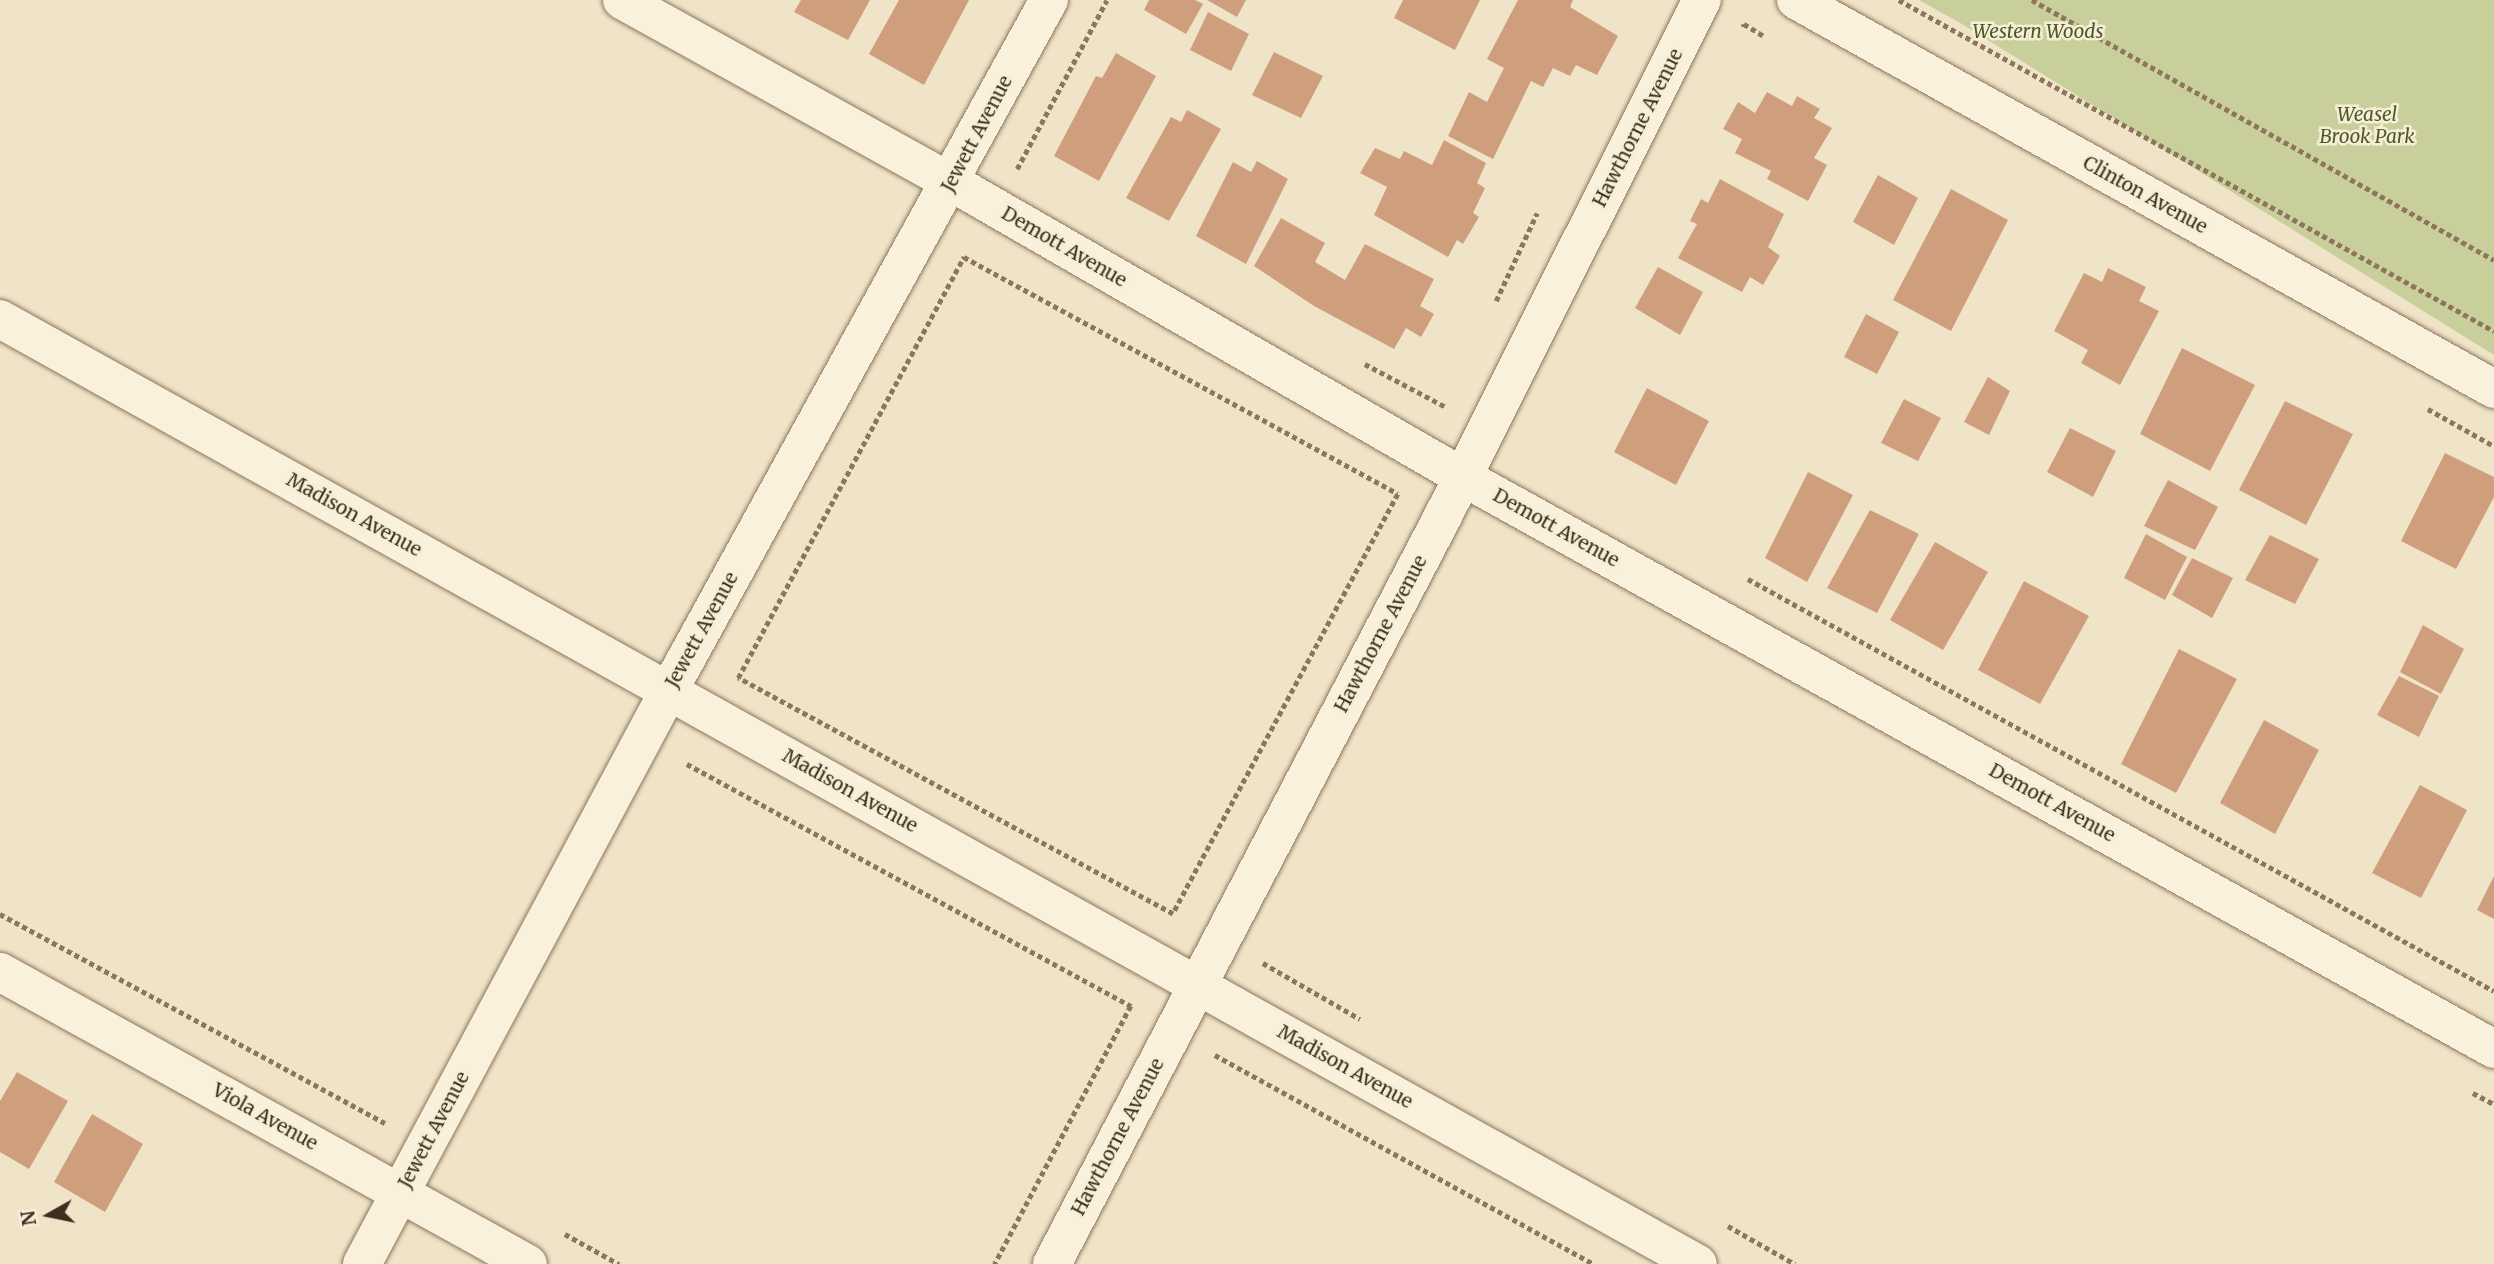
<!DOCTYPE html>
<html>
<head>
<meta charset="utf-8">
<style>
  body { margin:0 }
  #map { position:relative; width:2494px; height:1264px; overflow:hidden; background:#f0e4c8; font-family:Merriweather,serif }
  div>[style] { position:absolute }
  .green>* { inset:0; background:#c9cf9b }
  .building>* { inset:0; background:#cf9f7d }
  .path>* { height:4.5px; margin-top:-2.25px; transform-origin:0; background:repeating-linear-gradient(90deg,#8d765c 0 5px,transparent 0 8.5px) }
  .roads { filter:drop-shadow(0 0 2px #8d765c) drop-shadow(0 0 2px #8d765c) }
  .minor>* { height:38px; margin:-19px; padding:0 19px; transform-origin:19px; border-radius:19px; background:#faf1dc }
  span { translate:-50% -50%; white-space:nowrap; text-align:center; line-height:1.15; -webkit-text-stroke:5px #f7eed8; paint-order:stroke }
  .park-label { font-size:19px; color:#4d5a26; font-style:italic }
  .street-label { font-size:19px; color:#3d2e20 }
  .north { position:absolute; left:14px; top:1180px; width:70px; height:70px; -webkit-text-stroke:5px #f7eed8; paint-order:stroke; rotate:261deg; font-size:19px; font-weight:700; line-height:28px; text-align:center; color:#3d2e20 }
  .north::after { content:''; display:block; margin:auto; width:24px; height:32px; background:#3d2e20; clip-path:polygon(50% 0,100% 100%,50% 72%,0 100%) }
</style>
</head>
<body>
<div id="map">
  <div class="green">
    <div style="clip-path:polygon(1919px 0,2494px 0,2494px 355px,1962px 24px)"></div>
  </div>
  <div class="building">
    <div style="clip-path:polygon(801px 0,870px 0,848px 40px,794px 12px)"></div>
    <div style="clip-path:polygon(899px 0,969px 0,924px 85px,869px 54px)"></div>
    <div style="clip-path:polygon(1149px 0,1195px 0,1203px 4px,1186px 34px,1144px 10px)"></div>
    <div style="clip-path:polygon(1207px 0,1246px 0,1237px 17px)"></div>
    <div style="clip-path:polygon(1403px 0,1480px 0,1455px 50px,1394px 18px)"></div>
    <div style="clip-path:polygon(1518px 0,1573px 0,1570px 7px,1618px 36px,1597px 75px,1576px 65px,1570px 76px,1553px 68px,1543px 87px,1531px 81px,1493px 159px,1448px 136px,1469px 92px,1487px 102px,1504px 68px,1487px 59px)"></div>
    <div style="clip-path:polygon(1208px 12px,1249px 34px,1231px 71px,1190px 50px)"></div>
    <div style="clip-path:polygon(1274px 52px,1323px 76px,1301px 118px,1252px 95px)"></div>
    <div style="clip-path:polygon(1116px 53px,1156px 76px,1099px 181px,1054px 156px,1096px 76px,1102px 78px)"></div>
    <div style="clip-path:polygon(1767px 92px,1792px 106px,1797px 96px,1820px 109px,1814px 118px,1832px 128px,1814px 158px,1827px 165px,1808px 201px,1767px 179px,1771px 171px,1735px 153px,1742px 139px,1723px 129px,1738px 102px,1755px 113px)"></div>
    <div style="clip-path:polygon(1187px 110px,1221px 129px,1169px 221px,1126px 198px,1171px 117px,1181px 122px)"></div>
    <div style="clip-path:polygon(1444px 140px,1486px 163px,1477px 183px,1485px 188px,1473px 213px,1479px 217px,1463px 244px,1457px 240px,1448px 257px,1374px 215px,1387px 187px,1360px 173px,1375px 148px,1400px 159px,1404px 151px,1432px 165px)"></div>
    <div style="clip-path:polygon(1257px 161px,1288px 179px,1246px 264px,1196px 236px,1233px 162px,1251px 172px)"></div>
    <div style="clip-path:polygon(1878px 175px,1918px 198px,1894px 245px,1853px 222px)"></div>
    <div style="clip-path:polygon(1720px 179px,1784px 214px,1768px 247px,1780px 256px,1763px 285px,1750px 277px,1742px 292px,1678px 258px,1697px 224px,1690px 221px,1701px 199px,1708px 203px)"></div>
    <div style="clip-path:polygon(1951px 189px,2008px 220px,1951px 331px,1893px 300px)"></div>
    <div style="clip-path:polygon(1281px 218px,1325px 243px,1315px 262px,1345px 280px,1365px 244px,1434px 279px,1420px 306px,1434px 314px,1421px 337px,1406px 328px,1394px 349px,1314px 306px,1254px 266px)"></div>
    <div style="clip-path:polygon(1658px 267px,1703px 292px,1680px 335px,1635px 308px)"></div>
    <div style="clip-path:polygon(2108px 268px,2146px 287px,2139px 301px,2159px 311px,2120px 385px,2081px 363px,2088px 350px,2054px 331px,2084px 273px,2102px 282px)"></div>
    <div style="clip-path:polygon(1866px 314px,1899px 332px,1877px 374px,1844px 357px)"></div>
    <div style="clip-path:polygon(2182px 348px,2255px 385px,2210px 471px,2140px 434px)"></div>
    <div style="clip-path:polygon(1988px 377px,2010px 391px,1989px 435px,1964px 422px)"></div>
    <div style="clip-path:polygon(1647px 388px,1709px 421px,1676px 485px,1614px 452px)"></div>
    <div style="clip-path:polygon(1904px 399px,1941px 418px,1918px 461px,1881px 443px)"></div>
    <div style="clip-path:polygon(2285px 401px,2353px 434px,2306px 525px,2239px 490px)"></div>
    <div style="clip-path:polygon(2070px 428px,2116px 451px,2093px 497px,2047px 472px)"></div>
    <div style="clip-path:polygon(2445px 453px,2494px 477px,2494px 497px,2456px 569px,2401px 541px)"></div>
    <div style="clip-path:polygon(1808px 472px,1853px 495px,1807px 582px,1765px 558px)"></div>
    <div style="clip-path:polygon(2168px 480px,2218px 507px,2195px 550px,2144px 526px)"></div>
    <div style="clip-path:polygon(1870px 510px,1919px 534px,1877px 613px,1827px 588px)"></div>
    <div style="clip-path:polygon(2146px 534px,2187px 557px,2165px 600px,2124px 578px)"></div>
    <div style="clip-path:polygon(2270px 535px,2319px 559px,2295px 604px,2245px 580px)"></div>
    <div style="clip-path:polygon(1935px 542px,1988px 572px,1943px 650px,1890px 620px)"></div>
    <div style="clip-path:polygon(2192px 558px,2233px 578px,2212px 618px,2172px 595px)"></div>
    <div style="clip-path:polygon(2024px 581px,2089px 616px,2040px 704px,1978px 670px)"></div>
    <div style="clip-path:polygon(2423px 625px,2464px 649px,2441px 694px,2400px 672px)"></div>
    <div style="clip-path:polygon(2179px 649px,2237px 679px,2176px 793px,2121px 764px)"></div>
    <div style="clip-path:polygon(2399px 676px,2439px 696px,2419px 737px,2377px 715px)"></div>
    <div style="clip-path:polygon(2264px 720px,2319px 750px,2275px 834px,2220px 803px)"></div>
    <div style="clip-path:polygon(2420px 785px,2467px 810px,2421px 898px,2372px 873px)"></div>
    <div style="clip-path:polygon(2494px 876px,2494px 919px,2477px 910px)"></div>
    <div style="clip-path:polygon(17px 1072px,68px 1101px,29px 1169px,0 1152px,0 1101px)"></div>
    <div style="clip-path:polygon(92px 1114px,143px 1144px,105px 1212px,54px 1182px)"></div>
  </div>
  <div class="path">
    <div style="left:1899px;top:0;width:681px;rotate:29.09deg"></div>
    <div style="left:2032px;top:0;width:530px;rotate:29.37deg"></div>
    <div style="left:1743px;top:27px;width:3px;rotate:-72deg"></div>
    <div style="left:1744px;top:24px;width:23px;rotate:31deg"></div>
    <div style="left:1017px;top:169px;width:191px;rotate:-62deg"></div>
    <div style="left:964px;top:257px;width:494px;rotate:28.6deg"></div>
    <div style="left:1398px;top:494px;width:476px;rotate:118.2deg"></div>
    <div style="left:1173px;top:914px;width:495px;rotate:-151.5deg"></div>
    <div style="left:738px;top:678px;width:478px;rotate:-61.8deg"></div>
    <div style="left:1496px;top:301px;width:97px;rotate:-65deg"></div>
    <div style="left:1365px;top:364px;width:92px;rotate:28deg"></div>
    <div style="left:2428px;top:409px;width:76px;rotate:29.3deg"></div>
    <div style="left:1748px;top:579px;width:852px;rotate:28.91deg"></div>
    <div style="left:687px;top:764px;width:506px;rotate:28.59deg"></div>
    <div style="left:1131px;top:1006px;width:292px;rotate:117.8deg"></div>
    <div style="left:0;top:914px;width:438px;rotate:28.5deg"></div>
    <div style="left:1263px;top:963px;width:112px;rotate:30deg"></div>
    <div style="left:1215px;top:1055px;width:432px;rotate:28.9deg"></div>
    <div style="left:2473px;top:1093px;width:24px;rotate:28deg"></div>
    <div style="left:1728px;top:1226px;width:77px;rotate:29.6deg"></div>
    <div style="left:565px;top:1234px;width:62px;rotate:29.1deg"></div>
  </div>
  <div class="roads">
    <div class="minor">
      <div style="left:622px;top:0;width:376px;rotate:29deg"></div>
      <div style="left:951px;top:182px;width:591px;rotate:29.95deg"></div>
      <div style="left:1463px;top:477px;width:1179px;rotate:29.02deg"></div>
      <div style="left:1796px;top:0;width:799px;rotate:29.13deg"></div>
      <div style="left:0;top:319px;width:1943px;rotate:29.1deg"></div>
      <div style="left:0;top:972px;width:603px;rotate:28.94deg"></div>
      <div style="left:362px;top:1264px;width:651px;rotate:-61.86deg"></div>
      <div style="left:669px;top:690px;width:788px;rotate:-61.16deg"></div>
      <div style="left:1052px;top:1264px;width:844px;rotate:-62.4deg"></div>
      <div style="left:1443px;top:516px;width:577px;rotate:-63.35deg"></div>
    </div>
  </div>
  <div class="park-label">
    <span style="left:2038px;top:32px">Western Woods</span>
    <span style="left:2367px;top:126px">Weasel<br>Brook Park</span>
  </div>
  <div class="street-label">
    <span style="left:1638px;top:128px;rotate:-63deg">Hawthorne Avenue</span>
    <span style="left:977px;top:134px;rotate:-62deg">Jewett Avenue</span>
    <span style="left:2145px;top:195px;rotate:29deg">Clinton Avenue</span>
    <span style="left:1064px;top:247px;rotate:30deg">Demott Avenue</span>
    <span style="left:354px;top:515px;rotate:29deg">Madison Avenue</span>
    <span style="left:1556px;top:528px;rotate:29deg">Demott Avenue</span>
    <span style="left:702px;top:630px;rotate:-61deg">Jewett Avenue</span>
    <span style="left:1381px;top:634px;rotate:-62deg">Hawthorne Avenue</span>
    <span style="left:850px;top:791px;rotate:29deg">Madison Avenue</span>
    <span style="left:2052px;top:803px;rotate:29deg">Demott Avenue</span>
    <span style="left:1345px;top:1067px;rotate:29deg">Madison Avenue</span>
    <span style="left:265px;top:1117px;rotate:29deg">Viola Avenue</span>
    <span style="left:434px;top:1130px;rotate:-62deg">Jewett Avenue</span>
    <span style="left:1118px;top:1137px;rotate:-62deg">Hawthorne Avenue</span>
  </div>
  <div class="north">N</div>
</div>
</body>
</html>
